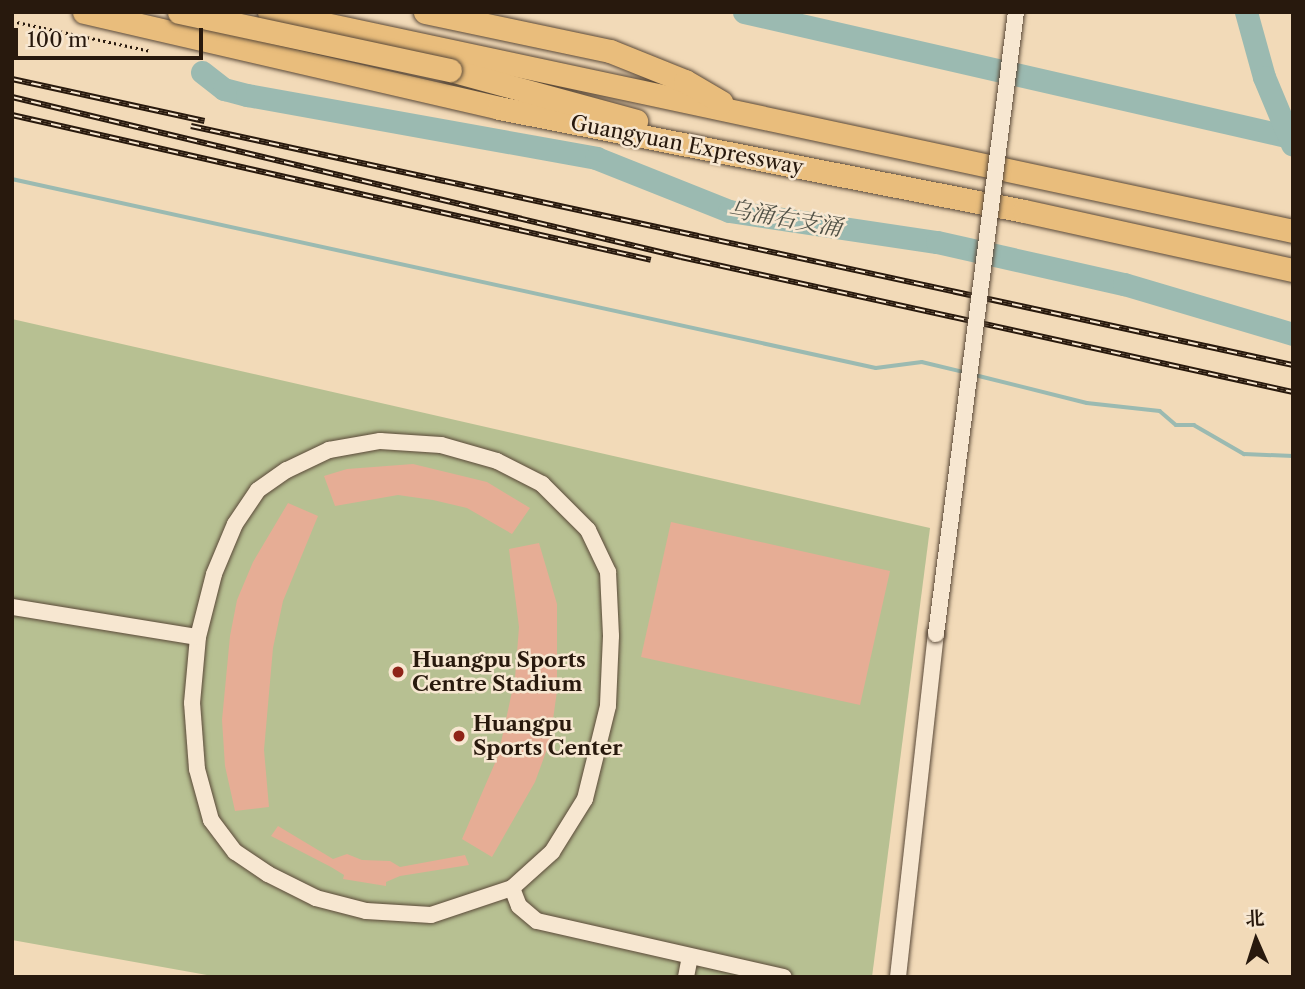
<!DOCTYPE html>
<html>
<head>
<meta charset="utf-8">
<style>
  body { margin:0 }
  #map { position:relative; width:1305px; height:989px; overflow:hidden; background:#f2dab8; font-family:"Libre Caslon Text","Noto Serif SC",serif }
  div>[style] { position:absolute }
  .green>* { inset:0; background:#b7c092 }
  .stream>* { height:3.5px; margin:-1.75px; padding:0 1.75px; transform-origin:1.75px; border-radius:1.75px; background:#9bbab1 }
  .river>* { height:23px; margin:-11.5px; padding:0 11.5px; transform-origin:11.5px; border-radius:11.5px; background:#9bbab1 }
  .building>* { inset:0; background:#e6ad95 }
  .path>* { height:2.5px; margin-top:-1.25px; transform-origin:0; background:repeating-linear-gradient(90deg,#28190d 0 2px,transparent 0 5.5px) }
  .roads { filter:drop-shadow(0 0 2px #5a4938) drop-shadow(0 0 2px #5a4938) }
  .minor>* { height:16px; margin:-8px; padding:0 8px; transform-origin:8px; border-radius:8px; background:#f7e7d1 }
  .highway>* { height:23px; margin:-11.5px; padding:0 11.5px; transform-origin:11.5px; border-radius:11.5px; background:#e9bd7c }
  .rail>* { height:6px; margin-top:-3px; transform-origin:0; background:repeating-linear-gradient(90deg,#f7e7d1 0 10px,#28190d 0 20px); box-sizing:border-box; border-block:2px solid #28190d }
  .bridges { filter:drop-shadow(0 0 2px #5a4938) drop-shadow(0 0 2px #5a4938) }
  .minor-bridge>* { height:16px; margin:-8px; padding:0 8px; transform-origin:8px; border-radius:8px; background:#f7e7d1 }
  .highway-bridge>* { height:23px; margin:-11.5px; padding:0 11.5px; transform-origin:11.5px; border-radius:11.5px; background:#e9bd7c }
  .dots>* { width:19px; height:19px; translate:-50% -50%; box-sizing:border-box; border:4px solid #f7e7d1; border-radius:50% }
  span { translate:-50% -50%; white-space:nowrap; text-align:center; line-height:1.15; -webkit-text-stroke:5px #f7e7d1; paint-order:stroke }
  .street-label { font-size:21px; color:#28190d }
  .poi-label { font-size:21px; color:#28190d; font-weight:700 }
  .left { translate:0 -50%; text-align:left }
  .water-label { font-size:23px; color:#505146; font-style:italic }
  .frame { position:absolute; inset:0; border:14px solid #28190d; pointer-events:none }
  .north { position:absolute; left:1221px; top:905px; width:70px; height:70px; -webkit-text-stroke:5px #f7e7d1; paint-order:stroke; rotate:357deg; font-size:19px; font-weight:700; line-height:28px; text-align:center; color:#28190d }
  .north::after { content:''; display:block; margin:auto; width:24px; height:32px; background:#28190d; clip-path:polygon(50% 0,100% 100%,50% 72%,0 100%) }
  .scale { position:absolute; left:14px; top:28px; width:189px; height:32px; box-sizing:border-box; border:4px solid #28190d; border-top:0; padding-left:9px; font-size:21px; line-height:24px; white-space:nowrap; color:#28190d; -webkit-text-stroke:5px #f7e7d1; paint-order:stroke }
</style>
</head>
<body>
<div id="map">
  <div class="green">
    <div style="clip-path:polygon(12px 319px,930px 528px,872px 977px,218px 977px,12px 940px)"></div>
  </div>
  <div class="stream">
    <div style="left:12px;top:179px;width:884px;rotate:12.34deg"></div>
    <div style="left:876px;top:368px;width:46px;rotate:-7.4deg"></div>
    <div style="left:922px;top:362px;width:43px;rotate:13.4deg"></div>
    <div style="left:975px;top:375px;width:115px;rotate:14deg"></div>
    <div style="left:1087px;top:403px;width:73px;rotate:6.3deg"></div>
    <div style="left:1160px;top:411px;width:21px;rotate:41deg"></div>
    <div style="left:1176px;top:425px;width:18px"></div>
    <div style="left:1194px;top:425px;width:58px;rotate:30.1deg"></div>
    <div style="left:1244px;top:454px;width:49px;rotate:2.3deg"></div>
  </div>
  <div class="river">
    <div style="left:744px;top:12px;width:556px;rotate:12.89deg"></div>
    <div style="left:1246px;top:12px;width:67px;rotate:74.5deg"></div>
    <div style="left:1264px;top:77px;width:73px;rotate:67.3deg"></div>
    <div style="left:202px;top:72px;width:28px;rotate:38deg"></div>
    <div style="left:224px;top:89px;width:24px;rotate:15deg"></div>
    <div style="left:247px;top:95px;width:355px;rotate:10.2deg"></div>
    <div style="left:596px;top:158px;width:143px;rotate:21.7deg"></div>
    <div style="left:729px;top:211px;width:210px;rotate:8.5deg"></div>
    <div style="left:937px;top:242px;width:192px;rotate:12.7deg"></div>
    <div style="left:1124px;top:284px;width:176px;rotate:16.5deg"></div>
  </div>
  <div class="building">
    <div style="clip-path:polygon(413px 464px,487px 482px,530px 508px,512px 534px,467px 508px,433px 500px,398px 495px,335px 506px,324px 476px,347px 469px)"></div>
    <div style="clip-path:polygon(288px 503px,318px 516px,283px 601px,273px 648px,264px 750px,269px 807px,235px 811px,225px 766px,222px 720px,230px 636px,237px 600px,253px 562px)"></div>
    <div style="clip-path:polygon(671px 522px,890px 571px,860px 705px,641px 657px)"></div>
    <div style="clip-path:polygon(539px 543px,557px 604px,557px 691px,550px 741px,535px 782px,492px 857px,462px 839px,498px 756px,515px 678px,519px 627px,509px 549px)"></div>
    <div style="clip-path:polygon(278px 826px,333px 859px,347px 854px,362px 860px,390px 861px,400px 867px,465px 855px,469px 865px,400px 876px,386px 882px,386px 886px,343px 879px,344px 875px,331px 867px,271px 836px)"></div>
  </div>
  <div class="path">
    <div style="left:12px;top:21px;width:142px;rotate:12.2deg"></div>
  </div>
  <div class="roads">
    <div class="minor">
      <div style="left:380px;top:441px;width:61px;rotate:3.8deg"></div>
      <div style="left:441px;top:445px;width:58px;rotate:15.9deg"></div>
      <div style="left:497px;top:461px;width:51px;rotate:27.1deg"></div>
      <div style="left:542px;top:484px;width:65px;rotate:45deg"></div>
      <div style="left:588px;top:530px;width:47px;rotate:64.5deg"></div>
      <div style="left:608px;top:572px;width:64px;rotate:87.3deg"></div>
      <div style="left:611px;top:636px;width:70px;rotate:92.5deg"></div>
      <div style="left:608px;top:706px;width:96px;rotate:103.9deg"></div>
      <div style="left:585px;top:799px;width:62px;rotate:121.9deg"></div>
      <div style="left:552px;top:852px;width:54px;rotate:138deg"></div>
      <div style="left:512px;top:888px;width:85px;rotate:161.6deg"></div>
      <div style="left:431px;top:915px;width:65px;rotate:-176.5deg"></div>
      <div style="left:366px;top:911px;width:52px;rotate:-165.4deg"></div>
      <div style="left:316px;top:898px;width:54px;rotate:-153.4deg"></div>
      <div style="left:268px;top:874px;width:40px;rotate:-146deg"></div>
      <div style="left:235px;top:852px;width:40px;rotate:-127deg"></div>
      <div style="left:211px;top:820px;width:53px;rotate:-105.4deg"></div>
      <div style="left:197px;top:769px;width:66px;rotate:-94.3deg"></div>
      <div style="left:192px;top:703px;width:66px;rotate:-84.8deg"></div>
      <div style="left:198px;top:637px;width:65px;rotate:-75.7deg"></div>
      <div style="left:214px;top:574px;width:54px;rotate:-67.2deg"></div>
      <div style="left:235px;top:524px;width:41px;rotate:-55.9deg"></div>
      <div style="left:258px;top:490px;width:35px;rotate:-35deg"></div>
      <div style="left:287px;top:470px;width:47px;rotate:-25.5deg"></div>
      <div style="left:329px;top:450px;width:52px;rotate:-10deg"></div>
      <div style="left:12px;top:607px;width:188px;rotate:9.2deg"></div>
      <div style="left:512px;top:888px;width:19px;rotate:69deg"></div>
      <div style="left:519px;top:906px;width:23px;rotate:40deg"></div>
      <div style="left:537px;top:921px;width:253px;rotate:12.8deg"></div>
      <div style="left:686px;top:977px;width:21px;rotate:-79deg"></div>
      <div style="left:898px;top:977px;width:345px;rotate:-83.7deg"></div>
    </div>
    <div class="highway">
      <div style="left:84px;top:12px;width:426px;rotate:13deg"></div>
      <div style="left:499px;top:108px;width:535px;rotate:11.1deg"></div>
      <div style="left:1024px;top:211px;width:275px;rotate:12.4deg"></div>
      <div style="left:269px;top:12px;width:1047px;rotate:12.07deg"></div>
      <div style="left:425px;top:12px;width:189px;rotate:11.9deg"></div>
      <div style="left:610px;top:51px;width:81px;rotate:21.8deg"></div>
      <div style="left:685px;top:81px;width:42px;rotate:30.3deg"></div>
      <div style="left:450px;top:70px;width:193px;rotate:15.3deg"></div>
    </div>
  </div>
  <div class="rail">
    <div style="left:12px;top:79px;width:197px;rotate:12.3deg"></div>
    <div style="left:12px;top:97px;width:688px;rotate:13.45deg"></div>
    <div style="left:681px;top:257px;width:627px;rotate:12.44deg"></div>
    <div style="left:12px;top:115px;width:655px;rotate:12.78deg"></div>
    <div style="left:191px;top:126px;width:1128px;rotate:12.24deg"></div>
  </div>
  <div class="bridges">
    <div class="minor-bridge">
      <div style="left:936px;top:634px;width:627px;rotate:-82.67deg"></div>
    </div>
    <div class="highway-bridge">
      <div style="left:179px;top:12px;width:277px;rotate:12.1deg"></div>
    </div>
  </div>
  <div class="dots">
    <div style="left:398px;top:672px;background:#8f2418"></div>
    <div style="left:459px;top:736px;background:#8f2418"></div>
  </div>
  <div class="street-label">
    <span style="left:687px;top:145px;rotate:11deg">Guangyuan Expressway</span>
  </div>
  <div class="poi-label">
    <span class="left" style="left:412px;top:672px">Huangpu Sports<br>Centre Stadium</span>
    <span class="left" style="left:473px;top:736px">Huangpu<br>Sports Center</span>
  </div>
  <div class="water-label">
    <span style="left:785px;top:218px;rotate:10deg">乌涌右支涌</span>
  </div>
  <div class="frame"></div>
  <div class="north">北</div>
  <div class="scale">100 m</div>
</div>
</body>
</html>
